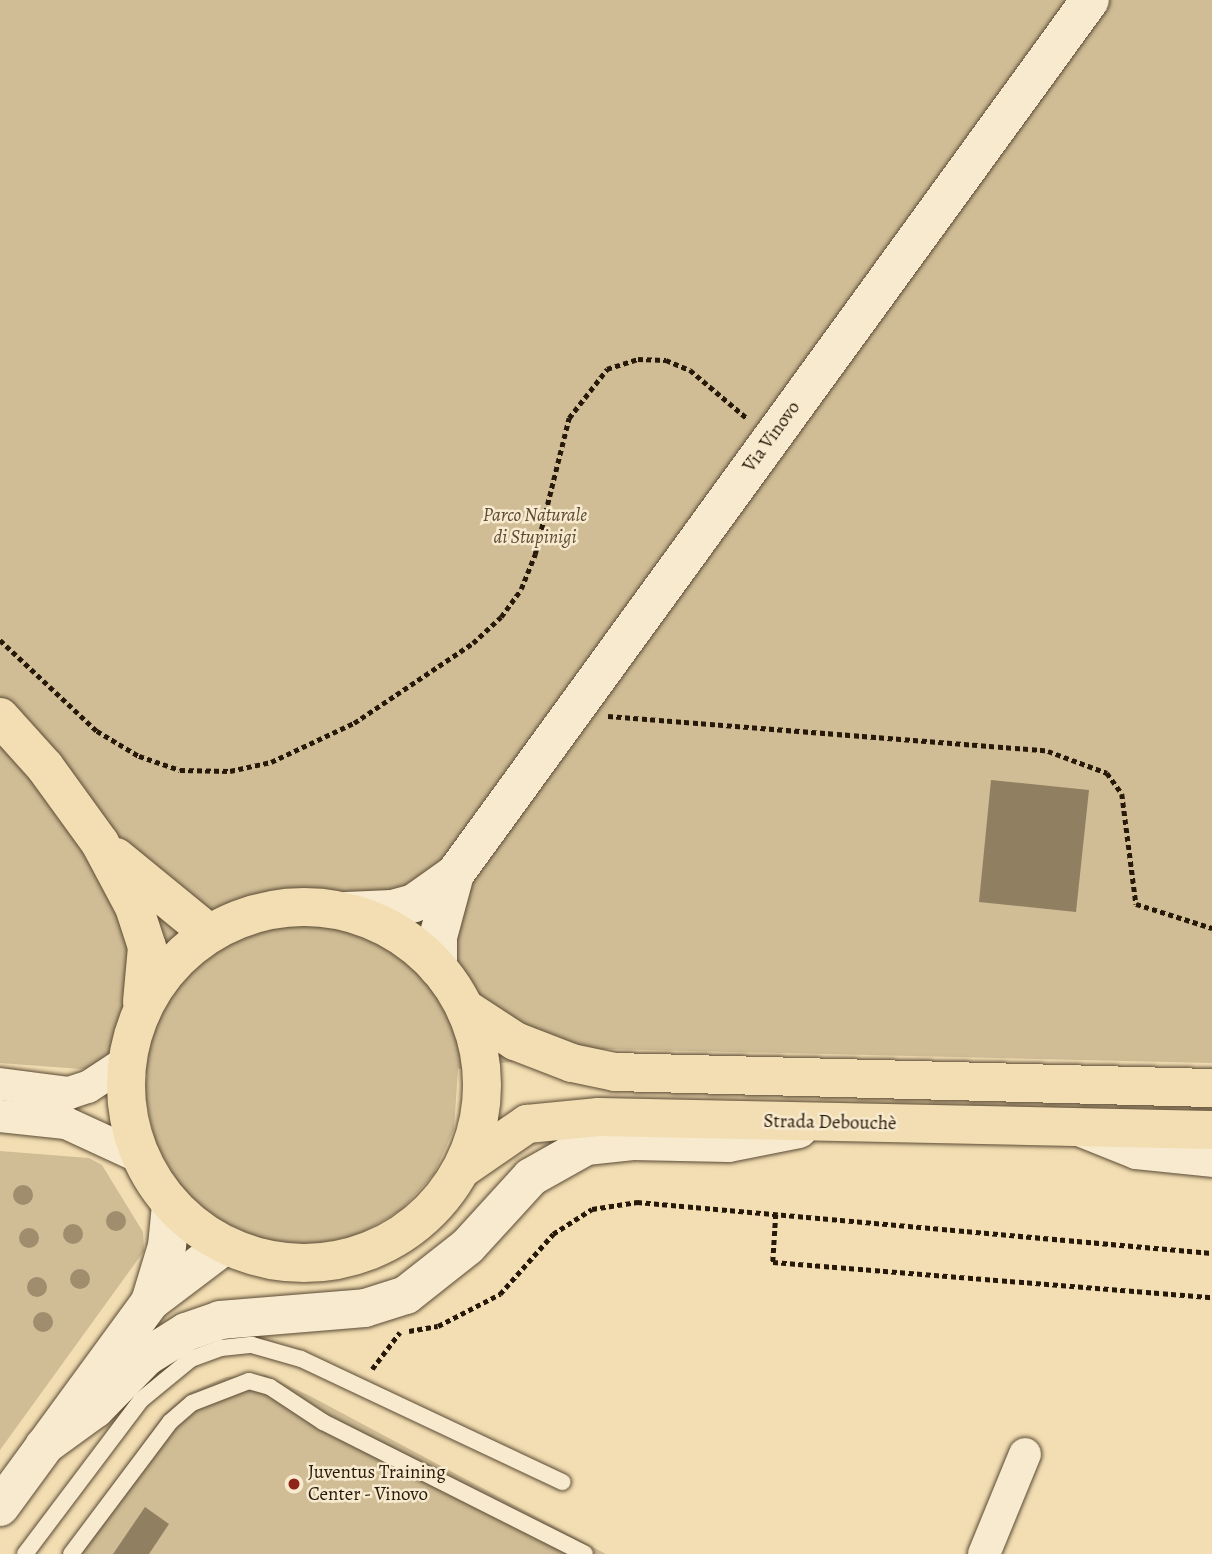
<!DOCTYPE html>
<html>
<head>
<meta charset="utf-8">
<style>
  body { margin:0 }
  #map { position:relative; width:1212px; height:1554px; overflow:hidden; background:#f3deb3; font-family:Alegreya,serif }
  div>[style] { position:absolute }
  .green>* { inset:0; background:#d0bd96 }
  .building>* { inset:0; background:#917f61 }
  .path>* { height:4.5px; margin-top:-2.25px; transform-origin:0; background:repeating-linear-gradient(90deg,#271909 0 5px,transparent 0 8.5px) }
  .roads { filter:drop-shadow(0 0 2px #5a4a34) drop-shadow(0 0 2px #5a4a34) }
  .service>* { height:16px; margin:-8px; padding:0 8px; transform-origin:8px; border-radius:8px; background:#f7eace }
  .minor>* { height:32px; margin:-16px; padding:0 16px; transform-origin:16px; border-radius:16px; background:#f7eace }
  .secondary>* { height:38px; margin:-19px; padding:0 19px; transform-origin:19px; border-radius:19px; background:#f7eace }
  .primary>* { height:38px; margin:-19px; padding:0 19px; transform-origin:19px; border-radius:19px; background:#f3deb3 }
  .primary>.ring { margin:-19px; padding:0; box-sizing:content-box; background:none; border:38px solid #f3deb3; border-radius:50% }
  .trees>* { width:20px; height:20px; margin:-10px; border-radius:50%; background:#9f8d6d }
  .dots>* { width:19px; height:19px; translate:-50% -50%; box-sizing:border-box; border:4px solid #f7eace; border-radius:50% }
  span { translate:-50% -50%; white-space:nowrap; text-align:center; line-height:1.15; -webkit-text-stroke:5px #f7eace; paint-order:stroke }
  .street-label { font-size:19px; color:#271909 }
  .park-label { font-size:19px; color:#5a4a33; font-style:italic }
  .poi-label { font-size:19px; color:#271909 }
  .left { translate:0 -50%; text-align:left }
</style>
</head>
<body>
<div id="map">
  <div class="green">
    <div style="clip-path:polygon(0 0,1212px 0,1212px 1063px,605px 1049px,458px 1069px,454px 1129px,434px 1174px,401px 1210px,358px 1235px,310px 1245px,261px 1239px,216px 1219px,179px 1185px,155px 1142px,145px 1094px,147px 1074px,0 1063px)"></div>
    <div style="clip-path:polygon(0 1151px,89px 1158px,102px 1165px,143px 1232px,144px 1251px,0 1450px)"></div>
    <div style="clip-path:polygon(265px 1375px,310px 1396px,606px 1554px,61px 1554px,165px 1413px,189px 1393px,226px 1377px)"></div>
  </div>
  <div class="building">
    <div style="clip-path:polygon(991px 780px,1089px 790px,1076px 912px,979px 902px)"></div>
    <div style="clip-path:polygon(145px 1507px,169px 1524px,149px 1554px,113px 1554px)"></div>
  </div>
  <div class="path">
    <div style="left:0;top:640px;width:133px;rotate:43.2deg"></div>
    <div style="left:97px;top:731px;width:49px;rotate:30.8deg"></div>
    <div style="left:139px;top:756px;width:43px;rotate:18.9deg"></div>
    <div style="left:180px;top:770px;width:50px;rotate:1.1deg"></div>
    <div style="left:230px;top:771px;width:42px;rotate:-12.4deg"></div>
    <div style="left:271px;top:762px;width:92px;rotate:-25.2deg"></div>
    <div style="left:354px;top:723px;width:143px;rotate:-33.9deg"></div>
    <div style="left:473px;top:643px;width:38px;rotate:-43deg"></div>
    <div style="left:501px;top:617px;width:34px;rotate:-54deg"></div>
    <div style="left:521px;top:589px;width:38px;rotate:-68deg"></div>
    <div style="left:535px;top:554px;width:140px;rotate:-76deg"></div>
    <div style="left:569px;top:418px;width:62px;rotate:-52.2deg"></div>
    <div style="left:607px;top:369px;width:33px;rotate:-18deg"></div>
    <div style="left:638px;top:359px;width:28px;rotate:2deg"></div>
    <div style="left:666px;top:360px;width:26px;rotate:23deg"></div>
    <div style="left:690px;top:370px;width:76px;rotate:40.2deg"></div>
    <div style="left:608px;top:716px;width:441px;rotate:4.5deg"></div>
    <div style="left:1048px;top:751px;width:63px;rotate:20.4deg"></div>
    <div style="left:1107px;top:773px;width:26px;rotate:54deg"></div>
    <div style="left:1122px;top:794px;width:111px;rotate:82.7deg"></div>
    <div style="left:1136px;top:904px;width:80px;rotate:17.5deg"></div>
    <div style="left:776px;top:1214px;width:48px;rotate:93.6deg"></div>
    <div style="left:773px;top:1262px;width:440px;rotate:4.6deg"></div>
    <div style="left:409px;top:1331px;width:29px;rotate:-10deg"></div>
    <div style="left:438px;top:1326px;width:70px;rotate:-27.3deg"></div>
    <div style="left:500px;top:1294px;width:80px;rotate:-48.5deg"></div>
    <div style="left:553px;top:1234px;width:46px;rotate:-32.7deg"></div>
    <div style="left:592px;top:1209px;width:46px;rotate:-8.8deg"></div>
    <div style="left:637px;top:1202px;width:577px;rotate:5.07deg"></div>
    <div style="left:372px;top:1369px;width:46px;rotate:-52.9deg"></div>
  </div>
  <div class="roads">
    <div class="service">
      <div style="left:25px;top:1554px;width:193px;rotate:-53deg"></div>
      <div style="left:141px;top:1400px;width:65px;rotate:-39.4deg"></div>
      <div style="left:191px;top:1359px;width:32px;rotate:-20deg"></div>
      <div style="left:221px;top:1348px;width:31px;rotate:-6deg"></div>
      <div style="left:252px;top:1345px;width:51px;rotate:15.9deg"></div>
      <div style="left:301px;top:1359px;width:289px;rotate:25.2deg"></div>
      <div style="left:71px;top:1554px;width:165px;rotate:-53.1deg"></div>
      <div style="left:170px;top:1422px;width:29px;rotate:-41deg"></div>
      <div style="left:192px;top:1403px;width:61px;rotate:-21.1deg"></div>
      <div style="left:249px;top:1381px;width:22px;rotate:16deg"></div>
      <div style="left:270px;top:1387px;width:64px;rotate:33.4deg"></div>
      <div style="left:323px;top:1422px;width:293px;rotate:26.7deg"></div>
    </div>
    <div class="minor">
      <div style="left:0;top:1084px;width:70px;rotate:7.4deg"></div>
      <div style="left:69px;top:1093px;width:20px;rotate:-18deg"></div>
      <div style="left:88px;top:1087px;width:45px;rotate:-33.3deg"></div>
      <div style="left:0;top:1116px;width:66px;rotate:6.1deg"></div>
      <div style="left:66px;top:1123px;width:81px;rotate:24.7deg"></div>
      <div style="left:1081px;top:1131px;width:59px;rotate:21.8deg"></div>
      <div style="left:1136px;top:1153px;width:76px;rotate:6deg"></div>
      <div style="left:984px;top:1554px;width:108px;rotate:-67.7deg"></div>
    </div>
    <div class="secondary">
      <div style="left:346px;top:911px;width:46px;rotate:-2.5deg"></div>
      <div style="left:392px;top:909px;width:23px;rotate:-15deg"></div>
      <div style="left:414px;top:903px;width:50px;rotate:-35.3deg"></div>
      <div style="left:455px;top:874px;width:1080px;rotate:-54deg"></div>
      <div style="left:438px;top:968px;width:31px;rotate:-90deg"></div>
      <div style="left:438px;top:937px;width:65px;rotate:-74.9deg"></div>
      <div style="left:150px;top:1302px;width:59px;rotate:-73.1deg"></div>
      <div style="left:167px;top:1246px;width:41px;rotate:-84.4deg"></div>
      <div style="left:44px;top:1446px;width:63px;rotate:-36deg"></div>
      <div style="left:95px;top:1409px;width:73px;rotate:-45.6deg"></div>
      <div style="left:146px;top:1357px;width:47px;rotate:-32deg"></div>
      <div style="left:186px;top:1332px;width:36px;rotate:-19deg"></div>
      <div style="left:220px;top:1320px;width:145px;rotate:-4.7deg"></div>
      <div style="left:365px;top:1308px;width:43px;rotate:-17.6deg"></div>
      <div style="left:406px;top:1295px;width:79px;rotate:-38.3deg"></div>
      <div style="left:468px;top:1246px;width:93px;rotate:-47.6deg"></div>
      <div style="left:531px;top:1177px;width:63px;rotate:-29.4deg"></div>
      <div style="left:586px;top:1146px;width:47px;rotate:-6.1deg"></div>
      <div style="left:633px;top:1141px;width:95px;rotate:1.2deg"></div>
      <div style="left:728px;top:1143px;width:72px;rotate:-11.2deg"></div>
      <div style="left:0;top:1507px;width:254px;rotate:-53.8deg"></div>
      <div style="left:150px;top:1302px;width:93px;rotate:-37.1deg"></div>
    </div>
    <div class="primary">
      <div style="left:0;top:717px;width:67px;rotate:48deg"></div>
      <div style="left:45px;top:767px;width:94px;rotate:54.1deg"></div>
      <div style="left:100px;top:843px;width:72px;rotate:62deg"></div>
      <div style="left:134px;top:907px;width:42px;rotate:72deg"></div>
      <div style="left:147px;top:947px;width:55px;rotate:95.2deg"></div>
      <div style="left:116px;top:857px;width:120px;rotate:39.3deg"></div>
      <div class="ring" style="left:126px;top:907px;width:318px;height:318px"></div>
      <div style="left:466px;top:1009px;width:59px;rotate:33.1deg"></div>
      <div style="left:515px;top:1041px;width:61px;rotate:21.1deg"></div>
      <div style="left:572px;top:1063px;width:44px;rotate:11.8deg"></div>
      <div style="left:615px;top:1072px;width:597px;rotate:1.54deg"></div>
      <div style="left:463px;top:1168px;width:78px;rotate:-34.5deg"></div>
      <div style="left:527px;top:1124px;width:72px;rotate:-5.6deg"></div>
      <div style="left:599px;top:1117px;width:613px;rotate:1.21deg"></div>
    </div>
  </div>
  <div class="trees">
    <div style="left:23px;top:1195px"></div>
    <div style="left:116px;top:1221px"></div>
    <div style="left:73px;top:1234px"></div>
    <div style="left:29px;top:1238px"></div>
    <div style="left:80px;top:1279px"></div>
    <div style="left:37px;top:1287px"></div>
    <div style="left:43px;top:1322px"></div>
  </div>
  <div class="dots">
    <div style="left:294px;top:1484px;background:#8f2418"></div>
  </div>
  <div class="street-label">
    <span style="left:772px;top:437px;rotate:-54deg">Via Vinovo</span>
    <span style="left:830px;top:1123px;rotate:1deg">Strada Debouchè</span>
  </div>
  <div class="park-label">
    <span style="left:535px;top:527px">Parco Naturale<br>di Stupinigi</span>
  </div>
  <div class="poi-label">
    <span class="left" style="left:308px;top:1484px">Juventus Training<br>Center - Vinovo</span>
  </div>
</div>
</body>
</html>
